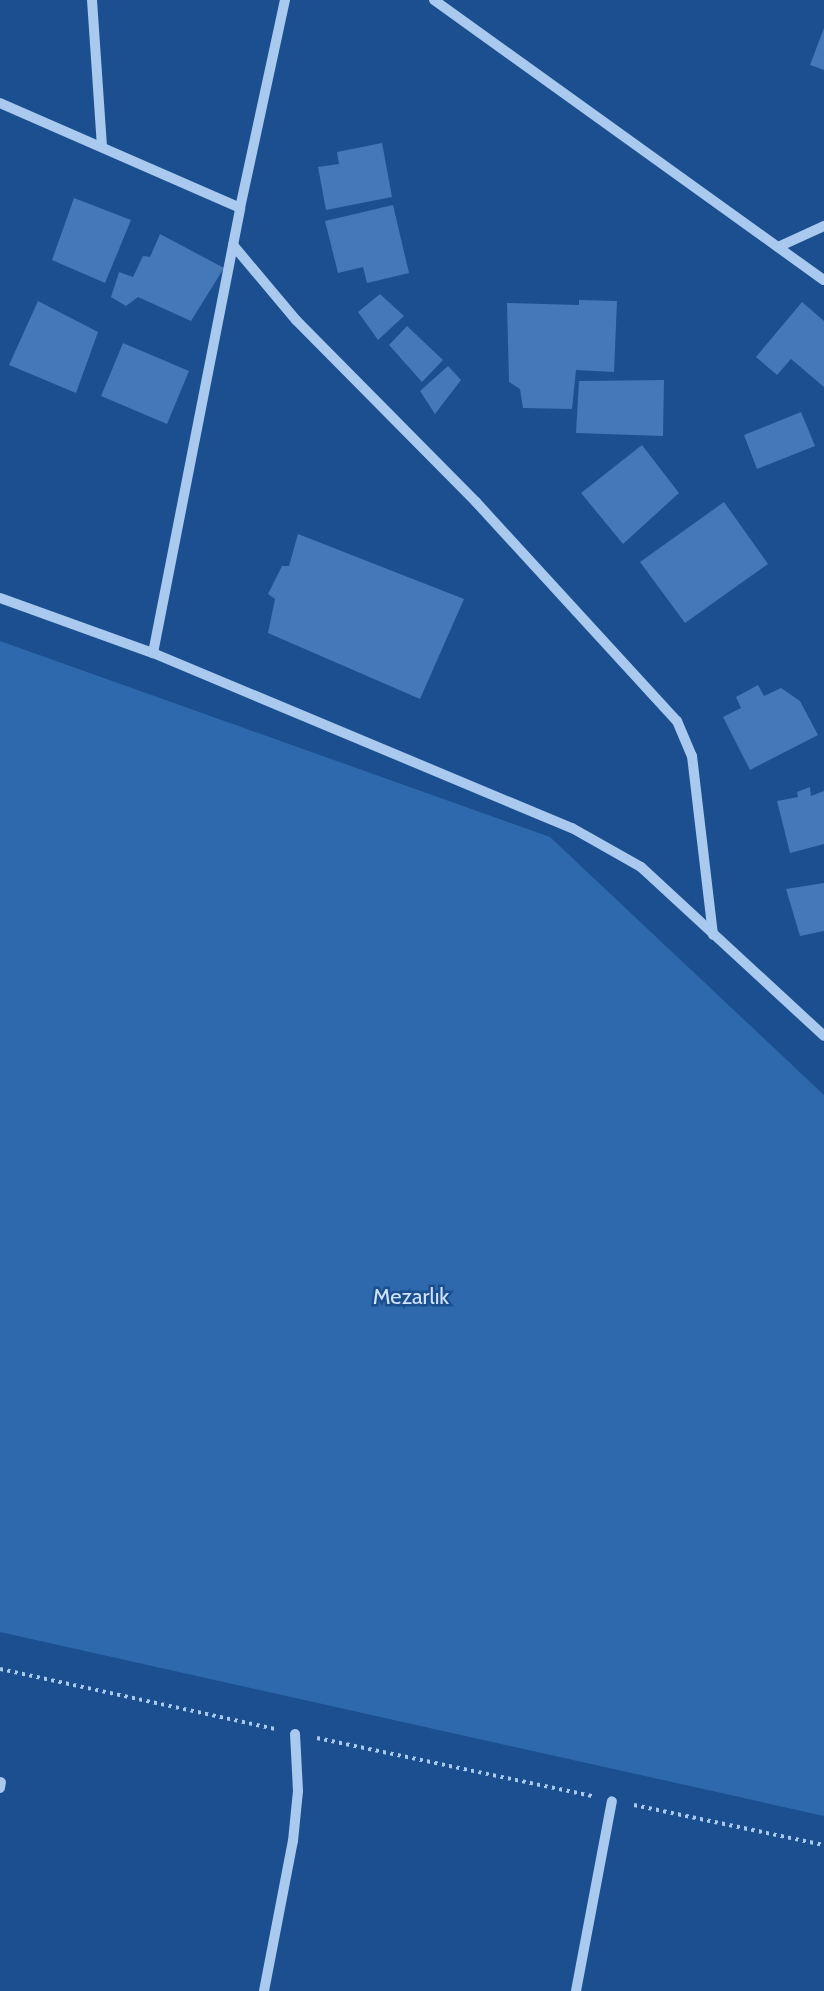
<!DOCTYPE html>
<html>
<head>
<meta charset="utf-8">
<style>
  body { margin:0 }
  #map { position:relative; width:824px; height:1991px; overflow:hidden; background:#1b4f8f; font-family:Cabin,sans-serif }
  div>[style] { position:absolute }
  .green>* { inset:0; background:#2e69ad }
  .building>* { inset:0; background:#4478b7 }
  .path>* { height:4px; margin-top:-2px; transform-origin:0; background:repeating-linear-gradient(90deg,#a9c9ee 0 3px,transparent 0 7.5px) }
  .minor>* { height:10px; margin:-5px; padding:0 5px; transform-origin:5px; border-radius:5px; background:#a9c9ee }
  span { translate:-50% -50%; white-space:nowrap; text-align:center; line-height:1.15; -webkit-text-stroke:5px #1b4f8f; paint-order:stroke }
  .park-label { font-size:22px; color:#cfe3fa }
</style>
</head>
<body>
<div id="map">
  <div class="green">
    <div style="clip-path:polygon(0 641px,550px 837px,824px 1095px,824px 1816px,0 1632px)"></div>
  </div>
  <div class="building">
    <div style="clip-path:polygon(824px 28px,824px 70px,810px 65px)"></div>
    <div style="clip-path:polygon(382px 143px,392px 197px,326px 210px,318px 167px,339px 164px,337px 152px)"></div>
    <div style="clip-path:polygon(74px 198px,131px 220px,105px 283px,52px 260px)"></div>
    <div style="clip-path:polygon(393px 205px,409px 273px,367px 283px,363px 267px,338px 273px,325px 221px)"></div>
    <div style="clip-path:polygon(160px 234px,224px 268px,191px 321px,138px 297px,126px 306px,111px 297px,119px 272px,133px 277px,143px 256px,150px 257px)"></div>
    <div style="clip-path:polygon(380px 294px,404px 316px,378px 340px,358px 312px)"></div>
    <div style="clip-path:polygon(579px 300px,617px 301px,614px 372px,576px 370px,572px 409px,523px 408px,520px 389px,509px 382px,507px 303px,579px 305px)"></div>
    <div style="clip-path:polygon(38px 301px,98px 332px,76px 393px,9px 365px)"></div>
    <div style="clip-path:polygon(802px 302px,824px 321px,824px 387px,791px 359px,777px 375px,756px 357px)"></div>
    <div style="clip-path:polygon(407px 326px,443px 360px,422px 382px,389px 345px)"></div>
    <div style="clip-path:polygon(123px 343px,189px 371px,167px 424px,101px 396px)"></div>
    <div style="clip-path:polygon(448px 366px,461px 380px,435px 414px,420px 391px)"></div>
    <div style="clip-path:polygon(664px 380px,663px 436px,576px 433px,579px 381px)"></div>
    <div style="clip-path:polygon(801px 412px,815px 446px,757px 469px,744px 435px)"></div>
    <div style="clip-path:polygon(642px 445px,679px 493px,623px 544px,581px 493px)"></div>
    <div style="clip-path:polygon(724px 502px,768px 564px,685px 623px,640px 562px)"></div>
    <div style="clip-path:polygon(298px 534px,464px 599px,420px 699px,268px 633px,275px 599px,268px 594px,282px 566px,289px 566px)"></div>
    <div style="clip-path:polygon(758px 685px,764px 696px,781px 688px,800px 701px,818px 735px,750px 770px,723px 717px,741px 708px,736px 697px)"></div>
    <div style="clip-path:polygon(810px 787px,811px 796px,824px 791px,824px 844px,790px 853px,777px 801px,798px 797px,797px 792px)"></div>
    <div style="clip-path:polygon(824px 883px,824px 931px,800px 936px,786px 889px)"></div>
  </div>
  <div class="path">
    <div style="left:0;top:1669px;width:281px;rotate:12.3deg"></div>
    <div style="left:317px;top:1738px;width:281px;rotate:11.9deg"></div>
    <div style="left:634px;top:1805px;width:194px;rotate:11.9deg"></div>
  </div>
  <div class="minor">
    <div style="left:92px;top:0;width:146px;rotate:86.1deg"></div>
    <div style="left:434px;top:0;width:480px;rotate:35.7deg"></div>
    <div style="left:0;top:103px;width:262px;rotate:23.6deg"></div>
    <div style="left:233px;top:245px;width:98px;rotate:50deg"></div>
    <div style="left:296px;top:320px;width:256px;rotate:45.3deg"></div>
    <div style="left:476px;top:502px;width:297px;rotate:47.5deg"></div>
    <div style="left:677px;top:721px;width:38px;rotate:67deg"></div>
    <div style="left:692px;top:756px;width:180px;rotate:83.3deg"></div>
    <div style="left:778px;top:247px;width:51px;rotate:-24.5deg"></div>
    <div style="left:0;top:598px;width:163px;rotate:19.8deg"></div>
    <div style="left:153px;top:653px;width:454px;rotate:22.7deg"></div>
    <div style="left:572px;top:828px;width:79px;rotate:29.5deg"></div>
    <div style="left:641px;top:867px;width:249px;rotate:42.7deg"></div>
    <div style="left:153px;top:653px;width:453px;rotate:-78.9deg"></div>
    <div style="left:240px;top:208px;width:213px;rotate:-77.8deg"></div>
    <div style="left:0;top:1788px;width:6px;rotate:-81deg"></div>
    <div style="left:264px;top:1991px;width:153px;rotate:-79.1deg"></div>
    <div style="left:293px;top:1841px;width:50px;rotate:-84.3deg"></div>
    <div style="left:298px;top:1791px;width:57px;rotate:-93deg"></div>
    <div style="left:576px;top:1991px;width:193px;rotate:-79.3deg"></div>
  </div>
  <div class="park-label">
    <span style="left:411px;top:1297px">Mezarlık</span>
  </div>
</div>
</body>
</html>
